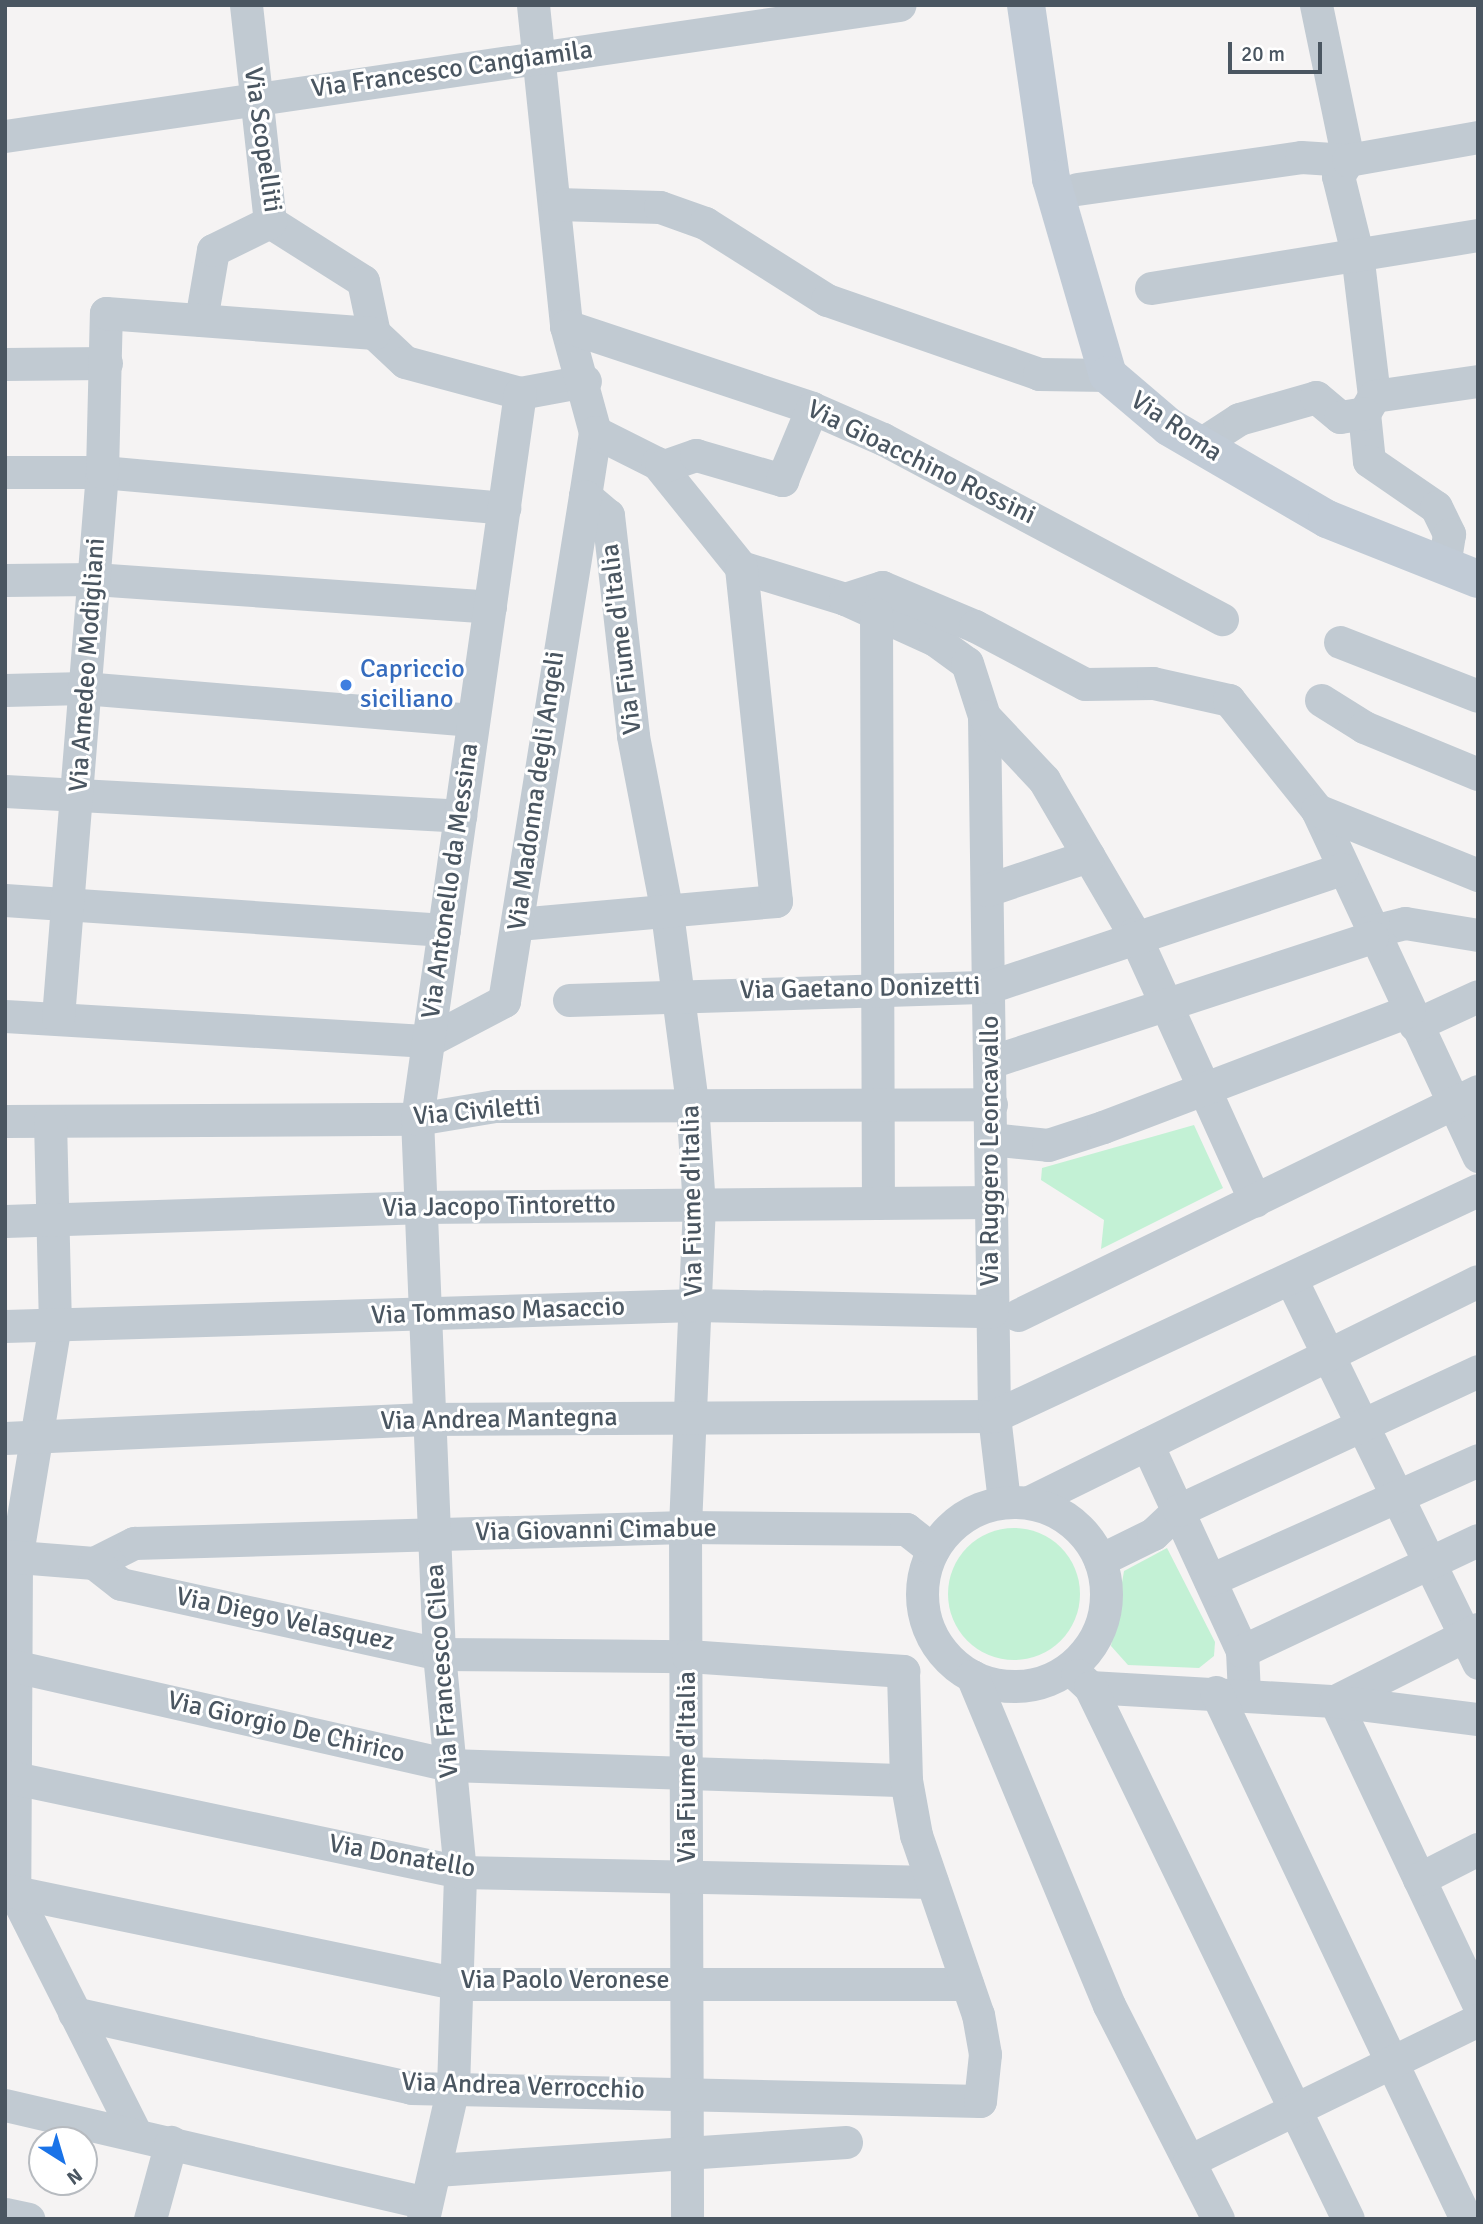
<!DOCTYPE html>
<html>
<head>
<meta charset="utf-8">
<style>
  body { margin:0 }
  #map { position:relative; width:1483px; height:2224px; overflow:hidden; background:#f5f3f3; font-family:Signika,sans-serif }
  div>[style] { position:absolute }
  .green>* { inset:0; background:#c3f1d5 }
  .round { border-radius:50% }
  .minor>* { height:33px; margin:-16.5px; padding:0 16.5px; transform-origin:16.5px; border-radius:16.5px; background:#c1cad2 }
  .minor>.ring { margin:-16.5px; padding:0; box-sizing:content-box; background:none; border:33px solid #c1cad2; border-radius:50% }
  .secondary>* { height:38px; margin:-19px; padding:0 19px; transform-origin:19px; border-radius:19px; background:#c1cbd6 }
  .dots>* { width:19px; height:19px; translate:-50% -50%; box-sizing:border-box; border:4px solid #fff; border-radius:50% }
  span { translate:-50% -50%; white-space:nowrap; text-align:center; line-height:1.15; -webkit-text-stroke:6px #fff; paint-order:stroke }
  .street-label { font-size:26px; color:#4a5661 }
  .shop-label { font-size:26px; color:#366cbe }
  .left { translate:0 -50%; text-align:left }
  .frame { position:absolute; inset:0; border:7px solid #4a5661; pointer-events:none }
  .north { position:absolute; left:28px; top:2126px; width:70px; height:70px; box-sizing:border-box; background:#fff; border:2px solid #b7bbc0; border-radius:50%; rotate:143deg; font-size:19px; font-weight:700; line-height:28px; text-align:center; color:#4a5661 }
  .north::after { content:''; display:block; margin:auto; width:24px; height:32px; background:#1a73e8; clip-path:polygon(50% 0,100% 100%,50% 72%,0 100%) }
  .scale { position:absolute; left:1228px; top:42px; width:94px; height:32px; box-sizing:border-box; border:4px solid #4a5661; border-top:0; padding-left:9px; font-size:21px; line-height:24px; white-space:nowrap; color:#4a5661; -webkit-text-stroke:5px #fff; paint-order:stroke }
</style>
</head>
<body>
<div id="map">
  <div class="green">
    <div style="clip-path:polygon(1194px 1125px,1223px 1188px,1101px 1249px,1104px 1220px,1041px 1180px,1042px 1168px)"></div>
    <div class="round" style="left:948px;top:1528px;width:132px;height:132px"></div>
    <div style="clip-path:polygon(1167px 1548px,1215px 1642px,1214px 1656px,1199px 1668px,1128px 1665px,1111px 1646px,1124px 1571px)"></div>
  </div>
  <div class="minor">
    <div style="left:246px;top:5px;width:218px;rotate:83.7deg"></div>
    <div style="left:270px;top:222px;width:110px;rotate:32.4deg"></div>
    <div style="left:363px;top:281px;width:53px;rotate:78.1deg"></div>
    <div style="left:374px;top:333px;width:42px;rotate:43.1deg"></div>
    <div style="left:405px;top:362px;width:119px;rotate:15.1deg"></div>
    <div style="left:520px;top:393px;width:66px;rotate:-10.5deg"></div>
    <div style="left:533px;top:5px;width:323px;rotate:84.1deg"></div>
    <div style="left:566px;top:326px;width:110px;rotate:74.7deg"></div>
    <div style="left:595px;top:432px;width:65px;rotate:98.9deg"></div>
    <div style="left:585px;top:496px;width:30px;rotate:40deg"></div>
    <div style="left:608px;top:515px;width:222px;rotate:83.5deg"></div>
    <div style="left:633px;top:736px;width:180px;rotate:79.1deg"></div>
    <div style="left:667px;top:913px;width:192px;rotate:82.5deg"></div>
    <div style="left:692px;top:1103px;width:102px;rotate:86.1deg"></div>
    <div style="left:699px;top:1205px;width:322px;rotate:92.5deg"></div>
    <div style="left:685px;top:1527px;width:692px;rotate:89.83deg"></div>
    <div style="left:1316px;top:5px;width:158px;rotate:78.3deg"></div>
    <div style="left:1348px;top:160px;width:19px;rotate:122deg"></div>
    <div style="left:1338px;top:176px;width:79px;rotate:76.1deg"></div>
    <div style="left:1357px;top:253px;width:144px;rotate:83.2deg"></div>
    <div style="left:1374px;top:396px;width:20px;rotate:120deg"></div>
    <div style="left:1364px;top:413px;width:48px;rotate:84.1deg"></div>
    <div style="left:1369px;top:461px;width:81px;rotate:34.5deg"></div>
    <div style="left:1436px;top:507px;width:30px;rotate:64deg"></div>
    <div style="left:1449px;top:534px;width:31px;rotate:99deg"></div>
    <div style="left:5px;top:136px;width:904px;rotate:-8.34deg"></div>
    <div style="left:1077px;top:189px;width:226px;rotate:-8.1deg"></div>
    <div style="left:1301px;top:157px;width:47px;rotate:3.7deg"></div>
    <div style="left:1348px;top:160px;width:132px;rotate:-10deg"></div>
    <div style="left:557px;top:204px;width:103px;rotate:1.7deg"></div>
    <div style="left:660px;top:207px;width:48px;rotate:19.6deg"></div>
    <div style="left:705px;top:223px;width:144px;rotate:32.3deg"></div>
    <div style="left:827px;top:300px;width:225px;rotate:19.2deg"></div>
    <div style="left:1039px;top:374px;width:69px;rotate:0.8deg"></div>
    <div style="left:1151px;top:288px;width:331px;rotate:-9.2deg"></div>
    <div style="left:201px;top:320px;width:71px;rotate:-80.3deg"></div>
    <div style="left:213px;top:250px;width:64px;rotate:-26.2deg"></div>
    <div style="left:566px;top:326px;width:259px;rotate:18.4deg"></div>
    <div style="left:812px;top:408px;width:77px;rotate:23.6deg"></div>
    <div style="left:883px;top:439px;width:384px;rotate:28deg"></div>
    <div style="left:5px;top:364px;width:101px;rotate:-0.6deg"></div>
    <div style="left:1374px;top:396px;width:105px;rotate:-8.2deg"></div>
    <div style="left:595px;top:432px;width:69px;rotate:26.6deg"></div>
    <div style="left:657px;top:463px;width:134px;rotate:51.1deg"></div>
    <div style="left:741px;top:567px;width:109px;rotate:17.1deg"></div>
    <div style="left:845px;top:599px;width:99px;rotate:24.5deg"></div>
    <div style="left:935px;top:640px;width:39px;rotate:36deg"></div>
    <div style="left:967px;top:663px;width:56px;rotate:72.2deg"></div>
    <div style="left:984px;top:716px;width:700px;rotate:89.18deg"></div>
    <div style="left:994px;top:1416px;width:86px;rotate:83.3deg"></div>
    <div style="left:1199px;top:445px;width:48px;rotate:-33deg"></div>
    <div style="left:1239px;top:419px;width:80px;rotate:-15.9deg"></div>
    <div style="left:1316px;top:397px;width:31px;rotate:40deg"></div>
    <div style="left:1340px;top:417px;width:24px;rotate:-9deg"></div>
    <div style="left:661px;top:467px;width:37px;rotate:-19deg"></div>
    <div style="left:696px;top:455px;width:90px;rotate:16.2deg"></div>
    <div style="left:782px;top:480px;width:78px;rotate:-67.4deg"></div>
    <div style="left:5px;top:472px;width:97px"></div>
    <div style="left:102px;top:472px;width:404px;rotate:5.1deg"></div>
    <div style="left:5px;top:580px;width:89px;rotate:-0.6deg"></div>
    <div style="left:94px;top:579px;width:397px;rotate:4deg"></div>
    <div style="left:845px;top:599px;width:39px;rotate:-18deg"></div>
    <div style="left:882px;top:587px;width:101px;rotate:22.8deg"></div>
    <div style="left:975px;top:626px;width:124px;rotate:27.8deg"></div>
    <div style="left:1085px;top:684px;width:68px;rotate:-0.8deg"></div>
    <div style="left:1153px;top:683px;width:78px;rotate:12.6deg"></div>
    <div style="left:1229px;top:700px;width:141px;rotate:51.3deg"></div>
    <div style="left:1317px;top:810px;width:382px;rotate:65deg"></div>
    <div style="left:876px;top:614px;width:589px;rotate:89.81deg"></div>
    <div style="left:1340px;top:642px;width:148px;rotate:21.4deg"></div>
    <div style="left:5px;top:690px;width:78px;rotate:-1.5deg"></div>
    <div style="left:83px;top:688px;width:391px;rotate:4.7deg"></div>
    <div style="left:1321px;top:700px;width:51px;rotate:32.1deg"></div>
    <div style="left:1364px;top:727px;width:123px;rotate:22.4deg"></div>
    <div style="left:984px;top:716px;width:88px;rotate:46.8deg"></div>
    <div style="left:1044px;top:780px;width:178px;rotate:59.7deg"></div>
    <div style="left:1134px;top:934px;width:293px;rotate:65.6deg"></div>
    <div style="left:5px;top:791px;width:456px;rotate:3.1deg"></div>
    <div style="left:1317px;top:810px;width:174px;rotate:22deg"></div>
    <div style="left:987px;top:890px;width:107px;rotate:-18.6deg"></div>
    <div style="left:5px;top:900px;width:440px;rotate:3.9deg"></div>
    <div style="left:518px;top:924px;width:259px;rotate:-5.1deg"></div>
    <div style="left:776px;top:901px;width:336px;rotate:-96deg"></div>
    <div style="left:1369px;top:932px;width:37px;rotate:-14deg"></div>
    <div style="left:1405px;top:923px;width:74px;rotate:9.3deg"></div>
    <div style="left:569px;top:1000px;width:420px;rotate:-1.8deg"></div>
    <div style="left:989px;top:987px;width:372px;rotate:-18.5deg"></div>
    <div style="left:5px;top:1016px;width:424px;rotate:3.4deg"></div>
    <div style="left:428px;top:1041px;width:86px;rotate:-27.8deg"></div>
    <div style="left:504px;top:1001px;width:511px;rotate:-80.89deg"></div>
    <div style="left:58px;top:1017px;width:547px;rotate:-85.38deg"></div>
    <div style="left:102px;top:472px;width:159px;rotate:-88.6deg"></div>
    <div style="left:106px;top:313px;width:269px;rotate:4.3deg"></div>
    <div style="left:1415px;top:1025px;width:69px;rotate:-24.7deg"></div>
    <div style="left:990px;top:1062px;width:402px;rotate:-18.1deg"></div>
    <div style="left:5px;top:1121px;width:412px;rotate:-0.3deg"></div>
    <div style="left:417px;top:1119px;width:79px;rotate:-9.5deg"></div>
    <div style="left:495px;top:1106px;width:496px;rotate:-0.2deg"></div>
    <div style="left:50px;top:1121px;width:203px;rotate:88.6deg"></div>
    <div style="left:55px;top:1324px;width:238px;rotate:99.4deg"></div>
    <div style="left:16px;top:1559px;width:333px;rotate:90.3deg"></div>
    <div style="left:14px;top:1892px;width:270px;rotate:63.3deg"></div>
    <div style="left:991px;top:1139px;width:57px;rotate:6deg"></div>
    <div style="left:1048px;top:1145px;width:58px;rotate:-18.1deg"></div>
    <div style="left:1103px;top:1127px;width:327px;rotate:-20.8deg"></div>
    <div style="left:5px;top:1221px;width:413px;rotate:-1.9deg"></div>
    <div style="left:418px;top:1207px;width:574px;rotate:-0.5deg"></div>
    <div style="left:1292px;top:1281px;width:425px;rotate:64deg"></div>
    <div style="left:1018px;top:1315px;width:512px;rotate:-25.96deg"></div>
    <div style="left:5px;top:1326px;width:691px;rotate:-1.74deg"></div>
    <div style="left:696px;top:1305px;width:296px;rotate:1.2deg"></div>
    <div style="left:5px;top:1438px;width:421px;rotate:-2.6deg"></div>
    <div style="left:426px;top:1419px;width:568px;rotate:-0.3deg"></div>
    <div style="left:994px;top:1416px;width:534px;rotate:-25.03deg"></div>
    <div style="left:1147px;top:1444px;width:228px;rotate:65.3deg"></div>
    <div style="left:1242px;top:1651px;width:43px;rotate:87.3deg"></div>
    <div style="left:1029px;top:1502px;width:500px;rotate:-26.21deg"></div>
    <div class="ring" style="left:922px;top:1502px;width:151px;height:151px"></div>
    <div style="left:5px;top:1556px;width:89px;rotate:4.5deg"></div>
    <div style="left:94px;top:1563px;width:45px;rotate:-26.6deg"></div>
    <div style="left:134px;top:1543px;width:551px;rotate:-1.66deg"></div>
    <div style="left:685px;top:1527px;width:221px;rotate:0.5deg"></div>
    <div style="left:906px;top:1529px;width:34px;rotate:38deg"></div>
    <div style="left:1100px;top:1560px;width:59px;rotate:-26.1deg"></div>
    <div style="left:1153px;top:1534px;width:35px;rotate:-43deg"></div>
    <div style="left:1179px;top:1510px;width:330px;rotate:-24.9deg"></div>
    <div style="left:94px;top:1563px;width:34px;rotate:38deg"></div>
    <div style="left:121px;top:1584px;width:326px;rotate:12.4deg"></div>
    <div style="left:439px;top:1654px;width:249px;rotate:0.5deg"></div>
    <div style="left:688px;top:1656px;width:216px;rotate:4deg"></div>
    <div style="left:1210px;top:1580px;width:294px;rotate:-24.1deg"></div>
    <div style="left:1478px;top:1629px;width:160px;rotate:153.3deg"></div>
    <div style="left:1335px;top:1701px;width:334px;rotate:64.7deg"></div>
    <div style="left:1242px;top:1651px;width:261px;rotate:-25.2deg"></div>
    <div style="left:5px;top:1664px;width:455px;rotate:12.8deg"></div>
    <div style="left:449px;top:1765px;width:457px;rotate:1.9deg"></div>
    <div style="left:1077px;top:1675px;width:18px;rotate:43deg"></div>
    <div style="left:1090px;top:1687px;width:245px;rotate:3.3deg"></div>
    <div style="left:1335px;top:1701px;width:144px;rotate:7.2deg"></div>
    <div style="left:972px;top:1676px;width:356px;rotate:67.4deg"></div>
    <div style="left:1109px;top:2005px;width:240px;rotate:63deg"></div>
    <div style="left:1090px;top:1687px;width:591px;rotate:64.13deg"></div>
    <div style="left:1216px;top:1692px;width:583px;rotate:64.62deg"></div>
    <div style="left:5px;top:1776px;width:465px;rotate:11.9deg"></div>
    <div style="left:460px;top:1872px;width:472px;rotate:1.2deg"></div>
    <div style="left:1419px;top:1879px;width:66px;rotate:-27deg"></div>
    <div style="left:5px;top:1890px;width:463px;rotate:11.7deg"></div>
    <div style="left:458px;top:1984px;width:509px"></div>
    <div style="left:74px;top:2013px;width:345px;rotate:12.5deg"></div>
    <div style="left:411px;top:2088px;width:569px;rotate:1.31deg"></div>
    <div style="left:980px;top:2101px;width:47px;rotate:-83.9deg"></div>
    <div style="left:985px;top:2054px;width:40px;rotate:-100deg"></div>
    <div style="left:978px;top:2015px;width:190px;rotate:-109deg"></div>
    <div style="left:916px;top:1835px;width:56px;rotate:-100.3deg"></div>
    <div style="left:906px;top:1780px;width:109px;rotate:-91.6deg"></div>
    <div style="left:5px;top:2105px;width:432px;rotate:13.1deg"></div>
    <div style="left:1189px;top:2161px;width:322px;rotate:-26deg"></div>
    <div style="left:436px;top:2170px;width:411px;rotate:-3.9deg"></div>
    <div style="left:5px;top:2214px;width:24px;rotate:12deg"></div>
    <div style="left:150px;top:2219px;width:80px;rotate:-74.7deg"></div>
    <div style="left:423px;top:2219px;width:135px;rotate:-77.2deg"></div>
    <div style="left:453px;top:2087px;width:215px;rotate:-88.1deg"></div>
    <div style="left:460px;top:1872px;width:219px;rotate:-95.5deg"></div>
    <div style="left:439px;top:1654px;width:535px;rotate:-92.35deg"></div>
    <div style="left:417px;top:1119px;width:733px;rotate:-81.93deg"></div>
  </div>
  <div class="secondary">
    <div style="left:1026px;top:5px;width:176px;rotate:81.8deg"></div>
    <div style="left:1051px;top:179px;width:204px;rotate:73.8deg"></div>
    <div style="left:1108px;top:375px;width:80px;rotate:40.4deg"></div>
    <div style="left:1169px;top:427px;width:183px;rotate:30.2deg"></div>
    <div style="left:1327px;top:519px;width:162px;rotate:21.7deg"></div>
  </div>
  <div class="dots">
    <div style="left:346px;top:685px;background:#3f7fe0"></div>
  </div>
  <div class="street-label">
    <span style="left:452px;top:70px;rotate:-8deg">Via Francesco Cangiamila</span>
    <span style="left:262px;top:140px;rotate:82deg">Via Scopelliti</span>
    <span style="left:1176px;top:427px;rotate:34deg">Via Roma</span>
    <span style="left:921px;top:463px;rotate:26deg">Via Gioacchino Rossini</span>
    <span style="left:622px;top:639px;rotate:-97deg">Via Fiume d'Italia</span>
    <span style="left:88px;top:665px;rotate:-86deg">Via Amedeo Modigliani</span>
    <span style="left:537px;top:791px;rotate:-82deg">Via Madonna degli Angeli</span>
    <span style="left:451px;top:881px;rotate:-82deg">Via Antonello da Messina</span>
    <span style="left:860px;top:989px;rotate:-1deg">Via Gaetano Donizetti</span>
    <span style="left:477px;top:1112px;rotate:-5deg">Via Civiletti</span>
    <span style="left:991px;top:1151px;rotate:-90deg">Via Ruggero Leoncavallo</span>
    <span style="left:693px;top:1201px;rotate:-91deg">Via Fiume d'Italia</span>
    <span style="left:499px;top:1207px;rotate:-1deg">Via Jacopo Tintoretto</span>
    <span style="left:498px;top:1312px;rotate:-2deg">Via Tommaso Masaccio</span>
    <span style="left:499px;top:1420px;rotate:-1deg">Via Andrea Mantegna</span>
    <span style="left:596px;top:1531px;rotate:-1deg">Via Giovanni Cimabue</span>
    <span style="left:285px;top:1620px;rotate:12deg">Via Diego Velasquez</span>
    <span style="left:443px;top:1671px;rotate:-94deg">Via Francesco Cilea</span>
    <span style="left:286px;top:1728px;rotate:13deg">Via Giorgio De Chirico</span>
    <span style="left:688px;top:1767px;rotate:-90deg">Via Fiume d'Italia</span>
    <span style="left:402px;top:1857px;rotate:10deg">Via Donatello</span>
    <span style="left:565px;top:1981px">Via Paolo Veronese</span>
    <span style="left:523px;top:2087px;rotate:2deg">Via Andrea Verrocchio</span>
  </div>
  <div class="shop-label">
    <span class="left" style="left:360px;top:685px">Capriccio<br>siciliano</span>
  </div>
  <div class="frame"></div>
  <div class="north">N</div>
  <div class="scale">20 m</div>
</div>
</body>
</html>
